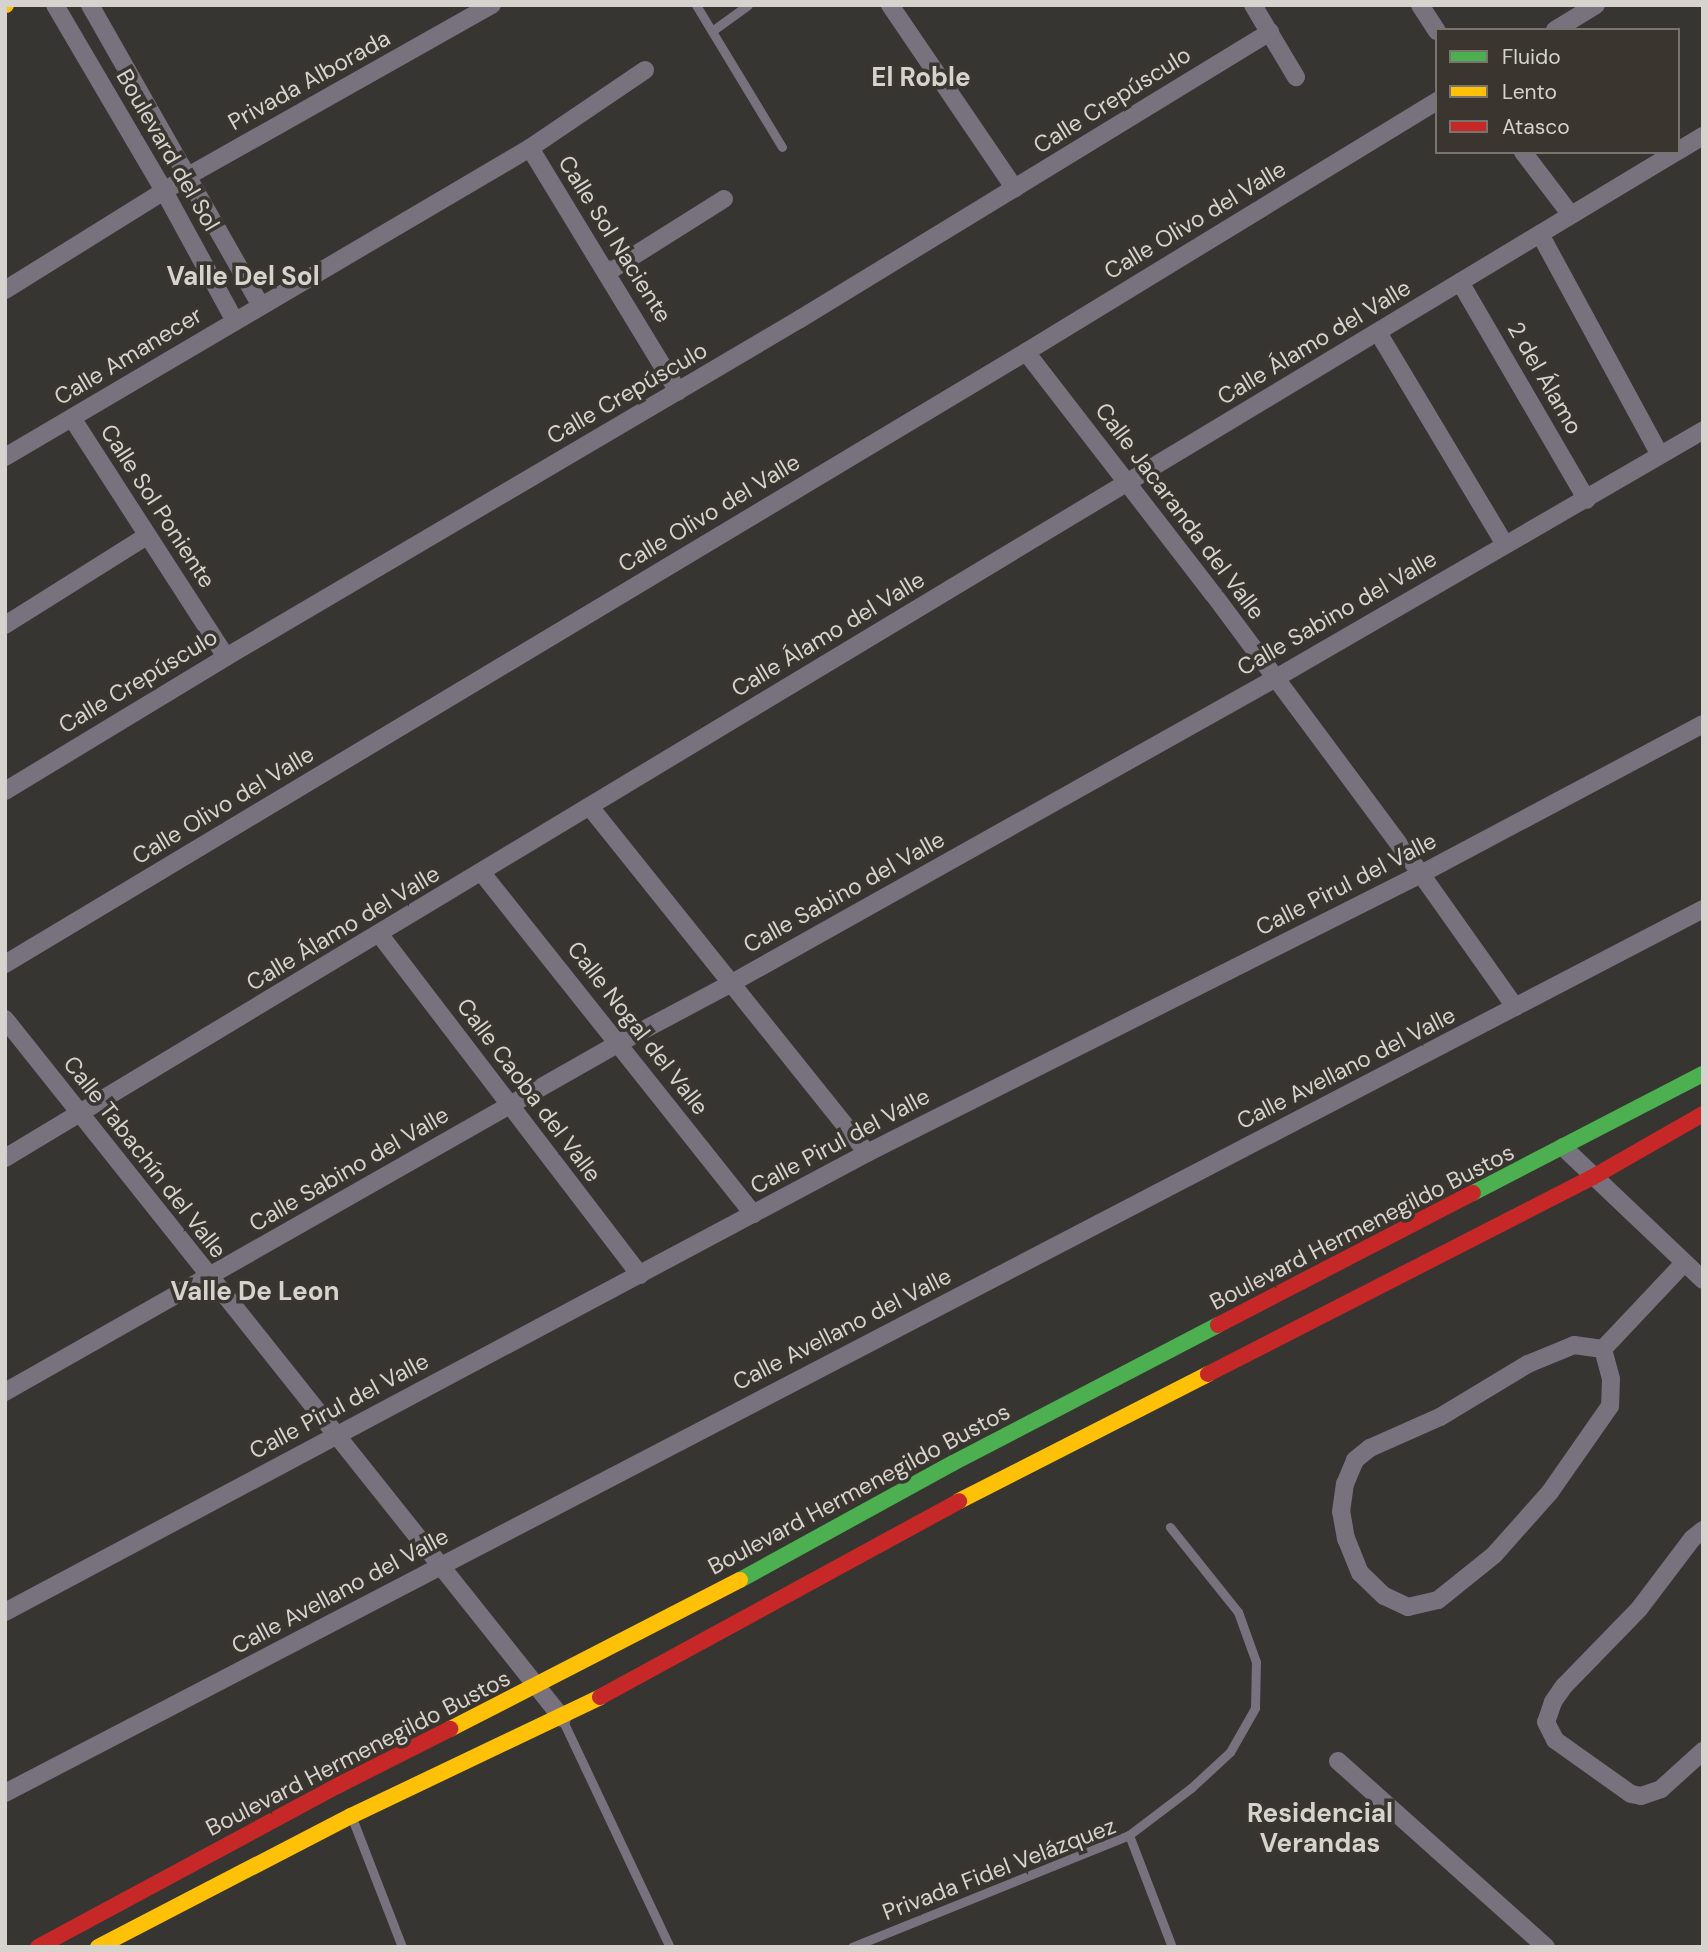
<!DOCTYPE html>
<html>
<head>
<meta charset="utf-8">
<style>
  body { margin:0 }
  #map { position:relative; width:1708px; height:1952px; overflow:hidden; background:#373532; font-family:"DM Sans",sans-serif }
  div>[style] { position:absolute }
  .lane>* { height:9px; margin:-4.5px; padding:0 4.5px; transform-origin:4.5px; border-radius:4.5px; background:#78717e }
  .street>* { height:18px; margin:-9px; padding:0 9px; transform-origin:9px; border-radius:9px; background:#78717e }
  .fast>* { height:16px; margin:-8px; padding:0 8px; transform-origin:8px; border-radius:8px; background:#4caf50 }
  .slow>* { height:16px; margin:-8px; padding:0 8px; transform-origin:8px; border-radius:8px; background:#ffc107 }
  .jam>* { height:16px; margin:-8px; padding:0 8px; transform-origin:8px; border-radius:8px; background:#c62828 }
  span { translate:-50% -50%; white-space:nowrap; text-align:center; line-height:1.15; -webkit-text-stroke:7px #3a362f; paint-order:stroke }
  .street-label { font-size:23px; color:#d6d3cf }
  .quarter-label { font-size:26px; color:#d6d3cf; font-weight:700 }
  .frame { position:absolute; inset:0; border:7px solid #d6d3cf; pointer-events:none }
  .legend { position:absolute; left:1435px; top:28px; width:245px; height:126px; box-sizing:border-box; background:#3a362f; border:2px solid #78756f; margin:0; padding:9px 12px; list-style:none; font-size:21px; color:#d6d3cf }
  .legend li { display:flex; align-items:center; gap:14px; height:35px }
  .legend b { width:35px; border:2px solid #78756f }
</style>
</head>
<body>
<div id="map">
  <div class="lane">
    <div style="left:696px;top:5px;width:166px;rotate:58.8deg"></div>
    <div style="left:712px;top:31px;width:44px;rotate:-35.8deg"></div>
    <div style="left:562px;top:1719px;width:252px;rotate:64.7deg"></div>
    <div style="left:352px;top:1818px;width:138px;rotate:68.8deg"></div>
    <div style="left:1129px;top:1835px;width:120px;rotate:69deg"></div>
    <div style="left:852px;top:1947px;width:299px;rotate:-22deg"></div>
    <div style="left:1129px;top:1835px;width:78px;rotate:-37.2deg"></div>
    <div style="left:1191px;top:1788px;width:53px;rotate:-42.7deg"></div>
    <div style="left:1230px;top:1752px;width:51px;rotate:-60.4deg"></div>
    <div style="left:1255px;top:1708px;width:46px;rotate:-88.8deg"></div>
    <div style="left:1256px;top:1662px;width:53px;rotate:-109.8deg"></div>
    <div style="left:1238px;top:1612px;width:109px;rotate:-128.7deg"></div>
  </div>
  <div class="street">
    <div style="left:55px;top:5px;width:216px;rotate:59.6deg"></div>
    <div style="left:164px;top:191px;width:148px;rotate:61.4deg"></div>
    <div style="left:90px;top:5px;width:346px;rotate:60.4deg"></div>
    <div style="left:890px;top:5px;width:222px;rotate:55.8deg"></div>
    <div style="left:1253px;top:5px;width:84px;rotate:59.2deg"></div>
    <div style="left:1420px;top:5px;width:31px;rotate:57deg"></div>
    <div style="left:1555px;top:30px;width:48px;rotate:-31.4deg"></div>
    <div style="left:530px;top:148px;width:285px;rotate:58.7deg"></div>
    <div style="left:1678px;top:151px;width:29px;rotate:-31deg"></div>
    <div style="left:1523px;top:152px;width:79px;rotate:52.7deg"></div>
    <div style="left:1540px;top:234px;width:251px;rotate:61.5deg"></div>
    <div style="left:608px;top:272px;width:137px;rotate:-32.2deg"></div>
    <div style="left:1460px;top:282px;width:252px;rotate:59.8deg"></div>
    <div style="left:5px;top:290px;width:216px;rotate:-31.9deg"></div>
    <div style="left:188px;top:176px;width:349px;rotate:-29.4deg"></div>
    <div style="left:1379px;top:334px;width:244px;rotate:59.1deg"></div>
    <div style="left:1026px;top:352px;width:307px;rotate:52.3deg"></div>
    <div style="left:1214px;top:595px;width:347px;rotate:53.4deg"></div>
    <div style="left:1421px;top:874px;width:163px;rotate:54.7deg"></div>
    <div style="left:72px;top:418px;width:284px;rotate:57.2deg"></div>
    <div style="left:5px;top:457px;width:609px;rotate:-30.48deg"></div>
    <div style="left:530px;top:148px;width:139px;rotate:-34.1deg"></div>
    <div style="left:5px;top:625px;width:168px;rotate:-32.1deg"></div>
    <div style="left:5px;top:791px;width:258px;rotate:-31.2deg"></div>
    <div style="left:226px;top:657px;width:666px;rotate:-30.49deg"></div>
    <div style="left:800px;top:319px;width:551px;rotate:-31.41deg"></div>
    <div style="left:590px;top:807px;width:443px;rotate:51.3deg"></div>
    <div style="left:482px;top:873px;width:436px;rotate:51.5deg"></div>
    <div style="left:380px;top:935px;width:428px;rotate:52.6deg"></div>
    <div style="left:5px;top:964px;width:1190px;rotate:-30.94deg"></div>
    <div style="left:1026px;top:352px;width:482px;rotate:-31.4deg"></div>
    <div style="left:5px;top:1019px;width:894px;rotate:51.45deg"></div>
    <div style="left:1563px;top:1147px;width:193px;rotate:43.5deg"></div>
    <div style="left:5px;top:1158px;width:1950px;rotate:-31.05deg"></div>
    <div style="left:1574px;top:1345px;width:29px;rotate:8deg"></div>
    <div style="left:1603px;top:1349px;width:31px;rotate:75deg"></div>
    <div style="left:1611px;top:1379px;width:27px;rotate:92deg"></div>
    <div style="left:1610px;top:1406px;width:105px;rotate:124.9deg"></div>
    <div style="left:1550px;top:1492px;width:84px;rotate:131.6deg"></div>
    <div style="left:1494px;top:1555px;width:72px;rotate:141.2deg"></div>
    <div style="left:1438px;top:1600px;width:31px;rotate:167deg"></div>
    <div style="left:1408px;top:1607px;width:26px;rotate:-155deg"></div>
    <div style="left:1384px;top:1596px;width:33px;rotate:-136deg"></div>
    <div style="left:1360px;top:1573px;width:37px;rotate:-112deg"></div>
    <div style="left:1346px;top:1539px;width:27px;rotate:-100deg"></div>
    <div style="left:1341px;top:1512px;width:28px;rotate:-82deg"></div>
    <div style="left:1345px;top:1484px;width:26px;rotate:-67deg"></div>
    <div style="left:1355px;top:1460px;width:19px;rotate:-39deg"></div>
    <div style="left:1370px;top:1448px;width:77px;rotate:-23.9deg"></div>
    <div style="left:1440px;top:1417px;width:103px;rotate:-31.1deg"></div>
    <div style="left:1528px;top:1364px;width:50px;rotate:-22.4deg"></div>
    <div style="left:1603px;top:1349px;width:118px;rotate:-46.7deg"></div>
    <div style="left:5px;top:1392px;width:706px;rotate:-29.61deg"></div>
    <div style="left:619px;top:1043px;width:126px;rotate:-28deg"></div>
    <div style="left:730px;top:984px;width:626px;rotate:-29.27deg"></div>
    <div style="left:1276px;top:678px;width:494px;rotate:-30.1deg"></div>
    <div style="left:1703px;top:1530px;width:14px;rotate:141deg"></div>
    <div style="left:1692px;top:1539px;width:88px;rotate:127.1deg"></div>
    <div style="left:1639px;top:1609px;width:107px;rotate:134.2deg"></div>
    <div style="left:1564px;top:1686px;width:19px;rotate:125deg"></div>
    <div style="left:1553px;top:1702px;width:21px;rotate:109deg"></div>
    <div style="left:1546px;top:1722px;width:20px;rotate:63deg"></div>
    <div style="left:1555px;top:1740px;width:93px;rotate:35.4deg"></div>
    <div style="left:1631px;top:1794px;width:10px;rotate:11deg"></div>
    <div style="left:1641px;top:1796px;width:21px;rotate:-19deg"></div>
    <div style="left:1661px;top:1789px;width:57px;rotate:-42.1deg"></div>
    <div style="left:5px;top:1612px;width:977px;rotate:-28.03deg"></div>
    <div style="left:867px;top:1153px;width:620px;rotate:-26.73deg"></div>
    <div style="left:1421px;top:874px;width:319px;rotate:-28deg"></div>
    <div style="left:1338px;top:1761px;width:279px;rotate:41.8deg"></div>
    <div style="left:5px;top:1793px;width:1914px;rotate:-27.5deg"></div>
  </div>
  <div class="fast">
    <div style="left:1473px;top:1193px;width:259px;rotate:-27.4deg"></div>
    <div style="left:740px;top:1580px;width:243px;rotate:-28.8deg"></div>
    <div style="left:953px;top:1463px;width:299px;rotate:-27.5deg"></div>
  </div>
  <div class="slow">
    <div style="left:5px;top:5px;width:1px"></div>
    <div style="left:959px;top:1501px;width:280px;rotate:-27deg"></div>
    <div style="left:450px;top:1729px;width:326px;rotate:-27.2deg"></div>
    <div style="left:98px;top:1947px;width:285px;rotate:-27.4deg"></div>
    <div style="left:351px;top:1816px;width:276px;rotate:-25.5deg"></div>
  </div>
  <div class="jam">
    <div style="left:1218px;top:1325px;width:287px;rotate:-27.4deg"></div>
    <div style="left:1208px;top:1374px;width:432px;rotate:-27.1deg"></div>
    <div style="left:1593px;top:1177px;width:127px;rotate:-29.8deg"></div>
    <div style="left:600px;top:1697px;width:409px;rotate:-28.6deg"></div>
    <div style="left:38px;top:1947px;width:340px;rotate:-28.3deg"></div>
    <div style="left:337px;top:1786px;width:127px;rotate:-26.8deg"></div>
  </div>
  <div class="street-label">
    <span style="left:309px;top:80px;rotate:-29deg">Privada Alborada</span>
    <span style="left:1112px;top:100px;rotate:-32deg">Calle Crepúsculo</span>
    <span style="left:168px;top:150px;rotate:60deg">Boulevard del Sol</span>
    <span style="left:1195px;top:220px;rotate:-31deg">Calle Olivo del Valle</span>
    <span style="left:615px;top:239px;rotate:58deg">Calle Sol Naciente</span>
    <span style="left:1314px;top:342px;rotate:-31deg">Calle Álamo del Valle</span>
    <span style="left:128px;top:356px;rotate:-31deg">Calle Amanecer</span>
    <span style="left:1545px;top:378px;rotate:60deg">2 del Álamo</span>
    <span style="left:627px;top:393px;rotate:-30deg">Calle Crepúsculo</span>
    <span style="left:158px;top:506px;rotate:57deg">Calle Sol Poniente</span>
    <span style="left:1180px;top:511px;rotate:53deg">Calle Jacaranda del Valle</span>
    <span style="left:709px;top:513px;rotate:-31deg">Calle Olivo del Valle</span>
    <span style="left:1337px;top:613px;rotate:-30deg">Calle Sabino del Valle</span>
    <span style="left:828px;top:634px;rotate:-31deg">Calle Álamo del Valle</span>
    <span style="left:138px;top:681px;rotate:-31deg">Calle Crepúsculo</span>
    <span style="left:223px;top:805px;rotate:-31deg">Calle Olivo del Valle</span>
    <span style="left:1346px;top:884px;rotate:-27deg">Calle Pirul del Valle</span>
    <span style="left:844px;top:892px;rotate:-29deg">Calle Sabino del Valle</span>
    <span style="left:343px;top:928px;rotate:-31deg">Calle Álamo del Valle</span>
    <span style="left:638px;top:1028px;rotate:52deg">Calle Nogal del Valle</span>
    <span style="left:1346px;top:1068px;rotate:-27deg">Calle Avellano del Valle</span>
    <span style="left:529px;top:1090px;rotate:53deg">Calle Caoba del Valle</span>
    <span style="left:840px;top:1141px;rotate:-28deg">Calle Pirul del Valle</span>
    <span style="left:145px;top:1157px;rotate:52deg">Calle Tabachín del Valle</span>
    <span style="left:349px;top:1169px;rotate:-30deg">Calle Sabino del Valle</span>
    <span style="left:1362px;top:1227px;rotate:-27deg">Boulevard Hermenegildo Bustos</span>
    <span style="left:842px;top:1329px;rotate:-27deg">Calle Avellano del Valle</span>
    <span style="left:339px;top:1406px;rotate:-28deg">Calle Pirul del Valle</span>
    <span style="left:859px;top:1489px;rotate:-28deg">Boulevard Hermenegildo Bustos</span>
    <span style="left:340px;top:1591px;rotate:-28deg">Calle Avellano del Valle</span>
    <span style="left:358px;top:1753px;rotate:-27deg">Boulevard Hermenegildo Bustos</span>
    <span style="left:999px;top:1869px;rotate:-21deg">Privada Fidel Velázquez</span>
  </div>
  <div class="quarter-label">
    <span style="left:921px;top:78px">El Roble</span>
    <span style="left:243px;top:277px">Valle Del Sol</span>
    <span style="left:255px;top:1292px">Valle De Leon</span>
    <span style="left:1320px;top:1829px">Residencial<br>Verandas</span>
  </div>
  <div class="frame"></div>
  <ul class="legend">
  <li><b style="height:9px;background:#4caf50"></b>Fluido</li>
  <li><b style="height:9px;background:#ffc107"></b>Lento</li>
  <li><b style="height:9px;background:#c62828"></b>Atasco</li>
  </ul>
</div>
</body>
</html>
